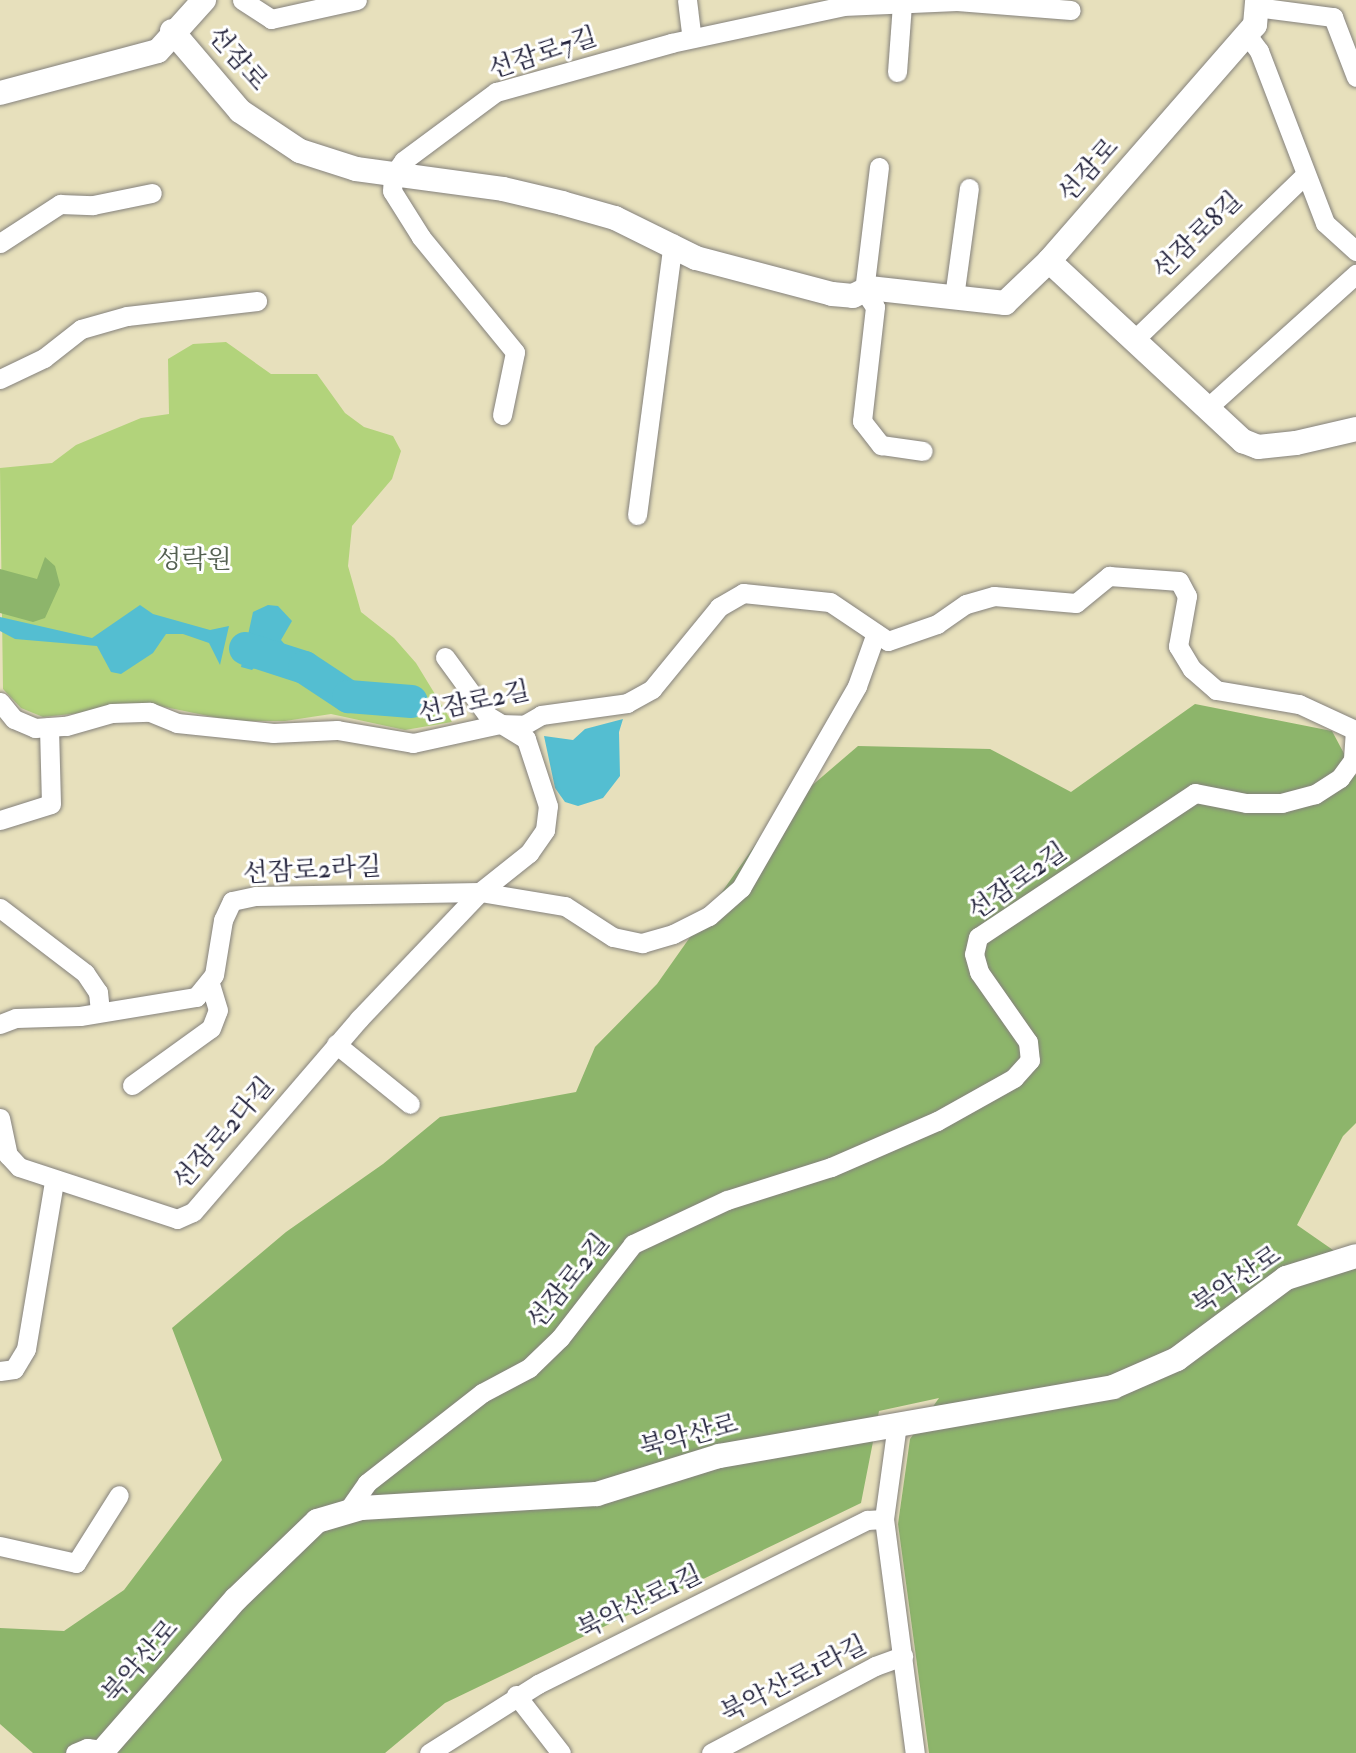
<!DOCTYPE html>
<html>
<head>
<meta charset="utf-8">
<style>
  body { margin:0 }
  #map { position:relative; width:1356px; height:1753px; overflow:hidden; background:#e7e0bc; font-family:"IM FELL Double Pica","Noto Serif KR",serif }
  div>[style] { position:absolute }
  .green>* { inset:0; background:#b2d37b }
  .forest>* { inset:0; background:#8db56b }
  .water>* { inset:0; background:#54bed1 }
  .river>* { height:33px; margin:-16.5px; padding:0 16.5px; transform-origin:16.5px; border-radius:16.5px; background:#54bed1 }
  .roads { filter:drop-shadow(0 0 2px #84817c) drop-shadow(0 0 2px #84817c) }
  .minor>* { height:19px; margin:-9.5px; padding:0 9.5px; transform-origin:9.5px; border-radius:9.5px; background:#fff }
  .tertiary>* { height:24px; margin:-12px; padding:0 12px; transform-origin:12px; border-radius:12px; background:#fff }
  span { translate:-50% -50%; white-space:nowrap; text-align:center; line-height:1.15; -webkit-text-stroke:6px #fff; paint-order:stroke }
  .street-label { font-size:26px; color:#22223b }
  .park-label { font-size:26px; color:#546051 }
</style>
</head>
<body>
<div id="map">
  <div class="green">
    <div style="clip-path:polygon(226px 342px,271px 374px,317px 374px,345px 413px,364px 427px,393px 436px,401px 451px,392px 479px,352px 526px,348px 566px,361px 612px,394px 638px,416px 663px,452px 722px,405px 730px,331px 714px,285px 721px,233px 721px,155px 705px,43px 717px,21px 708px,3px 689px,0 468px,52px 463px,76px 445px,141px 418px,169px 414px,168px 359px,193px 344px)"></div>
  </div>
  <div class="forest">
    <div style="clip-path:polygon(45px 557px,55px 566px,60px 585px,45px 618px,33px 622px,0 613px,0 569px,37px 579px)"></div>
    <div style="clip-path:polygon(1195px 704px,1332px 731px,1356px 776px,1356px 1123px,1343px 1136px,1297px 1225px,1356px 1266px,1356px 1753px,929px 1753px,898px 1524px,910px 1439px,939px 1398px,879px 1411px,861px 1503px,445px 1703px,385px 1753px,33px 1753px,0 1724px,0 1628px,64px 1631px,124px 1590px,222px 1460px,172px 1328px,286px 1232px,383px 1164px,440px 1117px,576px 1092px,595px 1047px,657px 984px,774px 818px,858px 746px,990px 749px,1071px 792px)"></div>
  </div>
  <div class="water">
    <div style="clip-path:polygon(140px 605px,153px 614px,210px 630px,229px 626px,220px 665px,209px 643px,183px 634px,166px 634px,153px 653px,121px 674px,111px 672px,97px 646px,15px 639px,0 631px,0 617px,92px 638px)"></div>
    <div style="clip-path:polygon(268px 605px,278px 606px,292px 621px,281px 640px,304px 667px,292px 671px,258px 664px,252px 670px,241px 667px,253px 612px)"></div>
    <div style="clip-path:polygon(623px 719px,619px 732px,620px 776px,603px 798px,578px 806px,565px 802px,555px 788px,544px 736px,573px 740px,585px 729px)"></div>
  </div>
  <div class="river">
    <div style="left:245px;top:648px;width:62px;rotate:17.9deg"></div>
    <div style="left:304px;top:667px;width:53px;rotate:33.4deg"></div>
    <div style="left:348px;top:696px;width:63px;rotate:4.5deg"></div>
  </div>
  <div class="roads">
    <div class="minor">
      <div style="left:242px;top:0;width:35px;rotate:33deg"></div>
      <div style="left:271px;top:19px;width:88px;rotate:-12.5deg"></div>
      <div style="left:687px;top:0;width:38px;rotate:83deg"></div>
      <div style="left:1256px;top:7px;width:78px;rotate:7.4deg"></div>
      <div style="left:1333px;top:17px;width:64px;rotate:69deg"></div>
      <div style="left:1247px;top:35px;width:20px;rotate:53deg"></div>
      <div style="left:1259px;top:51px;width:184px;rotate:69deg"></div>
      <div style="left:1325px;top:223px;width:42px;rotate:42.1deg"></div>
      <div style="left:897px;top:72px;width:68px;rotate:-85.8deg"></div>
      <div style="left:879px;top:167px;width:125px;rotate:96.9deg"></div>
      <div style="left:864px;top:291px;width:19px;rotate:55deg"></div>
      <div style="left:875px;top:307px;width:115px;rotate:96.5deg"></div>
      <div style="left:862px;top:421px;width:31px;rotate:52deg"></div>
      <div style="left:881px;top:445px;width:42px;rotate:8.1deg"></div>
      <div style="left:0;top:243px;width:72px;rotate:-33deg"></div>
      <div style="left:60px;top:204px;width:33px;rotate:2deg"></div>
      <div style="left:93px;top:205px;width:60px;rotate:-11.5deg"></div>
      <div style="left:954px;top:297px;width:110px;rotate:-82.2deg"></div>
      <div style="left:1133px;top:341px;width:239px;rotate:-44deg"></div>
      <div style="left:0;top:379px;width:49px;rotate:-25.5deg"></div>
      <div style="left:44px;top:358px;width:47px;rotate:-38.1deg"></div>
      <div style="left:81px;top:329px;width:48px;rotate:-15.8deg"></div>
      <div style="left:127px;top:316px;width:131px;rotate:-6.6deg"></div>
      <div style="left:1206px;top:409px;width:202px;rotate:-42deg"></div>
      <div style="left:502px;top:415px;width:64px;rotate:-78.3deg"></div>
      <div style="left:515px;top:352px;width:149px;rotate:-129.3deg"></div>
      <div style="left:421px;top:237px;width:54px;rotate:-122.2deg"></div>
      <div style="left:392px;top:191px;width:16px;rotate:-86deg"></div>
      <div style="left:393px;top:175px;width:17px;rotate:-54deg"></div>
      <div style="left:403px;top:161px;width:116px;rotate:-36.6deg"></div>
      <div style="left:496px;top:92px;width:182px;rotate:-15.6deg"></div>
      <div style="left:671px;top:43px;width:176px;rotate:-12.1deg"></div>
      <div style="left:843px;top:6px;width:114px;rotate:-2.5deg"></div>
      <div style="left:957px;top:1px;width:114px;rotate:4.5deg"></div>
      <div style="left:637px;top:515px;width:274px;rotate:-82.5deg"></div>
      <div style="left:0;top:702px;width:22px;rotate:51deg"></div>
      <div style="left:14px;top:719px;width:23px;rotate:23deg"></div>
      <div style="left:35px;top:728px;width:31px;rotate:-4deg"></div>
      <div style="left:66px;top:726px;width:48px;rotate:-15.8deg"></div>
      <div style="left:112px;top:713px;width:38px;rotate:-2deg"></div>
      <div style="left:150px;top:712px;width:29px;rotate:22deg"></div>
      <div style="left:177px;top:723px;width:97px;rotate:5.9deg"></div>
      <div style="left:273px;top:733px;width:64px;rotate:-2.7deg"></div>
      <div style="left:337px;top:730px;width:77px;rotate:9.7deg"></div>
      <div style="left:413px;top:743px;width:89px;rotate:-12.3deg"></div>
      <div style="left:500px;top:724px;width:24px;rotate:2deg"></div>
      <div style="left:524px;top:725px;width:20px;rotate:-30deg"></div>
      <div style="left:541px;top:715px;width:87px;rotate:-7.9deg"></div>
      <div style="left:627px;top:703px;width:29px;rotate:-29deg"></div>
      <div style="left:652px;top:689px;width:106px;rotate:-50.7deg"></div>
      <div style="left:719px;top:607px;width:28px;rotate:-30deg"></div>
      <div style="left:743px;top:593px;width:87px;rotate:5.9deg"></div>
      <div style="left:830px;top:602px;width:70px;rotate:33.9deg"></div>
      <div style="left:888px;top:641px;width:52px;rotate:-19.1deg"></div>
      <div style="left:937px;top:624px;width:35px;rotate:-35deg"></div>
      <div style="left:966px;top:604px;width:29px;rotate:-16deg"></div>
      <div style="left:994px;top:596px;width:82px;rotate:4.9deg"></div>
      <div style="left:1076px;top:603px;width:43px;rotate:-39.3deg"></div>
      <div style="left:1109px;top:576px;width:70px;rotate:4.1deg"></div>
      <div style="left:1179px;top:581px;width:17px;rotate:62deg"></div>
      <div style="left:1187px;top:596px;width:51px;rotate:100.2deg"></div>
      <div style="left:1178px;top:646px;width:27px;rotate:59deg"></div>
      <div style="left:1192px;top:669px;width:32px;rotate:41deg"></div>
      <div style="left:1216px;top:690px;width:84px;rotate:9.6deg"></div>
      <div style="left:1299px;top:704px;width:62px;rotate:24.9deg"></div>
      <div style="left:1355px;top:730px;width:30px;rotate:94deg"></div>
      <div style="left:1353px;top:760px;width:22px;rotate:126deg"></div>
      <div style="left:1340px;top:778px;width:30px;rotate:147deg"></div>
      <div style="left:1315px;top:794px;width:34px;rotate:165deg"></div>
      <div style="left:1282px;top:803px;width:36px;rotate:180deg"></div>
      <div style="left:1246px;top:803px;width:52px;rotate:-168.9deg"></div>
      <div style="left:1195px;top:793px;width:260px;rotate:146.4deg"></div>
      <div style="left:978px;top:937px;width:17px;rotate:103deg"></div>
      <div style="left:974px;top:954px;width:19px;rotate:74deg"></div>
      <div style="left:979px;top:972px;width:85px;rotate:55deg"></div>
      <div style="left:1028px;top:1042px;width:18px;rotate:84deg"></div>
      <div style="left:1030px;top:1060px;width:24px;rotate:132deg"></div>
      <div style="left:1014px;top:1078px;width:88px;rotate:150.8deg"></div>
      <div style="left:937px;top:1121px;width:116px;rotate:156.5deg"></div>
      <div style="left:831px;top:1167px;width:109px;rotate:162.4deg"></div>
      <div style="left:727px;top:1200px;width:104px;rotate:154.9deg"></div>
      <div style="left:633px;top:1244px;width:119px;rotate:127.8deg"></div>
      <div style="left:560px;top:1338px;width:43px;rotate:135.9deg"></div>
      <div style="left:529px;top:1368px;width:53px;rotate:152deg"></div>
      <div style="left:482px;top:1393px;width:146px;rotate:142deg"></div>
      <div style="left:367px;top:1483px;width:35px;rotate:125deg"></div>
      <div style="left:0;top:820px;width:53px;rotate:-17.4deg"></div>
      <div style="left:51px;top:804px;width:77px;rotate:-91.5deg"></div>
      <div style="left:0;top:908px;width:107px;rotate:37.4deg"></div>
      <div style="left:85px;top:973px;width:23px;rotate:56deg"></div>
      <div style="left:98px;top:992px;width:20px;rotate:84deg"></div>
      <div style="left:0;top:1024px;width:17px;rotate:-21deg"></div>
      <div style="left:16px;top:1018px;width:64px;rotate:-1.8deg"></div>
      <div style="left:80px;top:1016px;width:118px;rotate:-9.3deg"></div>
      <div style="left:196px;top:997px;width:28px;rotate:-51deg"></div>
      <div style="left:214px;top:975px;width:56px;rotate:-80.7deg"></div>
      <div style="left:223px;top:920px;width:21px;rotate:-65deg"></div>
      <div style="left:232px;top:901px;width:25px;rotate:-12deg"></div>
      <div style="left:256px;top:896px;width:224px;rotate:-1deg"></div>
      <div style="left:480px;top:892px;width:86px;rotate:9.4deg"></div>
      <div style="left:565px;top:906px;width:57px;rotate:32.9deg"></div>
      <div style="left:613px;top:937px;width:30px;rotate:12deg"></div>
      <div style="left:642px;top:943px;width:32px;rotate:-16deg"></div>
      <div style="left:673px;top:934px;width:40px;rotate:-26.6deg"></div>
      <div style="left:709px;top:916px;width:43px;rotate:-41.2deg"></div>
      <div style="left:741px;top:888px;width:233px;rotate:-60.1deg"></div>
      <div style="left:857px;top:686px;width:56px;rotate:-70.3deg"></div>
      <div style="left:336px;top:1044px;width:95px;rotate:39deg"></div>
      <div style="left:132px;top:1085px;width:97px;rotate:-35.8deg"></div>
      <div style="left:211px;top:1028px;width:19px;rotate:-69deg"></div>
      <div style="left:218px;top:1010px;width:30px;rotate:-107deg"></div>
      <div style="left:0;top:1118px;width:38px;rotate:78deg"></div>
      <div style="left:8px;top:1155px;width:16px;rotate:47deg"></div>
      <div style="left:19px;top:1167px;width:166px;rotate:18.2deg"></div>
      <div style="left:177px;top:1219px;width:17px;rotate:-24deg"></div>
      <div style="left:193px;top:1212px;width:255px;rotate:-49.3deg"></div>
      <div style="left:359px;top:1019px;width:175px;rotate:-46.4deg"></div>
      <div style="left:480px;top:892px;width:63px;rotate:-38.5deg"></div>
      <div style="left:529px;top:853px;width:28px;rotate:-55deg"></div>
      <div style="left:545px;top:830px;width:24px;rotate:-83deg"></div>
      <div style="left:548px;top:806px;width:71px;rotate:-108.2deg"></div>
      <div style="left:526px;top:739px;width:44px;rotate:-148.8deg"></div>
      <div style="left:488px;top:716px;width:73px;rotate:-126.1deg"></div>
      <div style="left:0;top:1371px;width:14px;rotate:-8deg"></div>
      <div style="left:14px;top:1369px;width:23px;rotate:-59deg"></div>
      <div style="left:26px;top:1349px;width:169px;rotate:-80.5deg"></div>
      <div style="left:897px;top:1424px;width:96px;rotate:97.8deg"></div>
      <div style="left:884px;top:1519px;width:236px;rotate:82.5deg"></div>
      <div style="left:0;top:1546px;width:78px;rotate:12.6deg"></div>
      <div style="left:76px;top:1563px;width:80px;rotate:-57.7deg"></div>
      <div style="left:516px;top:1695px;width:73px;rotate:52.2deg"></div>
      <div style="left:75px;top:1753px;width:13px;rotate:-23deg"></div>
      <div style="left:87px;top:1748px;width:17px;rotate:7deg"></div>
      <div style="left:429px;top:1753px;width:129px;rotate:-32.3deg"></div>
      <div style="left:538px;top:1684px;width:368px;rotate:-26.5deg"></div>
      <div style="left:867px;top:1520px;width:17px;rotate:-3deg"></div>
      <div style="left:711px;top:1753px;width:186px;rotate:-27.9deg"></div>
      <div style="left:875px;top:1666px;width:30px;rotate:-20deg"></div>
    </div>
    <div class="tertiary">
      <div style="left:172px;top:31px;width:105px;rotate:49.6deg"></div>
      <div style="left:240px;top:111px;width:72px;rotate:33.7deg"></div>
      <div style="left:300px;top:151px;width:59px;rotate:17.8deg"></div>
      <div style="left:356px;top:169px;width:148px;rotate:7.7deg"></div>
      <div style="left:503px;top:189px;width:61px;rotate:13.3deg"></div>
      <div style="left:562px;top:203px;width:55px;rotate:15.8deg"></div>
      <div style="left:615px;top:218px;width:90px;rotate:26.3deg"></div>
      <div style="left:696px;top:258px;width:141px;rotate:14.8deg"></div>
      <div style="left:832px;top:294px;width:21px;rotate:5deg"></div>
      <div style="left:853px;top:296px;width:18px;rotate:-27deg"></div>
      <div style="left:869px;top:288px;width:137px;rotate:6.3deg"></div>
      <div style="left:1005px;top:303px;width:61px;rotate:-43.7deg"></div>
      <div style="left:1049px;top:261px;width:313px;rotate:-48.9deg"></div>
      <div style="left:1255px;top:25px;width:25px;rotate:-85deg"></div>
      <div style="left:0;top:93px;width:163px;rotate:-14.9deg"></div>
      <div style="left:158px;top:51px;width:69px;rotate:-48deg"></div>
      <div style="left:1049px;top:261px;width:265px;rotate:42.9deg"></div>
      <div style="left:1243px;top:441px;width:16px;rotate:22deg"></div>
      <div style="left:1258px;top:447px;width:38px;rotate:-6deg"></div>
      <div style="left:1296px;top:443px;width:62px;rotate:-13.1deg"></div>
      <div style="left:101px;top:1753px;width:205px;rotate:-48.8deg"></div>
      <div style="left:236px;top:1599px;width:112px;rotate:-43.9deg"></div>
      <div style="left:317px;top:1521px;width:46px;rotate:-16.5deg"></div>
      <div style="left:361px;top:1508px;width:236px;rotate:-3.4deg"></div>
      <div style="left:597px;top:1494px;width:128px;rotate:-17.3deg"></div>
      <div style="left:719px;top:1456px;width:400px;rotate:-9.9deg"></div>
      <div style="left:1113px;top:1387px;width:70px;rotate:-23.6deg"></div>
      <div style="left:1177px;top:1359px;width:136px;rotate:-36.6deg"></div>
      <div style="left:1286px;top:1278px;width:73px;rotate:-17.4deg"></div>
    </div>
  </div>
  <div class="street-label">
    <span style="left:543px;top:54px;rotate:-18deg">선잠로7길</span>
    <span style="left:237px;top:59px;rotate:49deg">선잠로</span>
    <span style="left:1089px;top:171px;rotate:-48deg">선잠로</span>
    <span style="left:1198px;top:236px;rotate:-44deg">선잠로8길</span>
    <span style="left:474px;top:703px;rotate:-12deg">선잠로2길</span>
    <span style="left:312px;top:871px;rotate:-3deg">선잠로2라길</span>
    <span style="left:1018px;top:882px;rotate:-35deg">선잠로2길</span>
    <span style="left:224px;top:1134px;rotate:-49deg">선잠로2다길</span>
    <span style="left:1237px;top:1281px;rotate:-34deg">북악산로</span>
    <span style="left:569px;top:1282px;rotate:-51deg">선잠로2길</span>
    <span style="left:689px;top:1437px;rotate:-15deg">북악산로</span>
    <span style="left:640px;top:1603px;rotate:-26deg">북악산로1길</span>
    <span style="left:141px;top:1662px;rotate:-49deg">북악산로</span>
    <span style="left:794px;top:1680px;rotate:-27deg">북악산로1라길</span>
  </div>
  <div class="park-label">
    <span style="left:194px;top:561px">성락원</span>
  </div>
</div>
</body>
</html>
